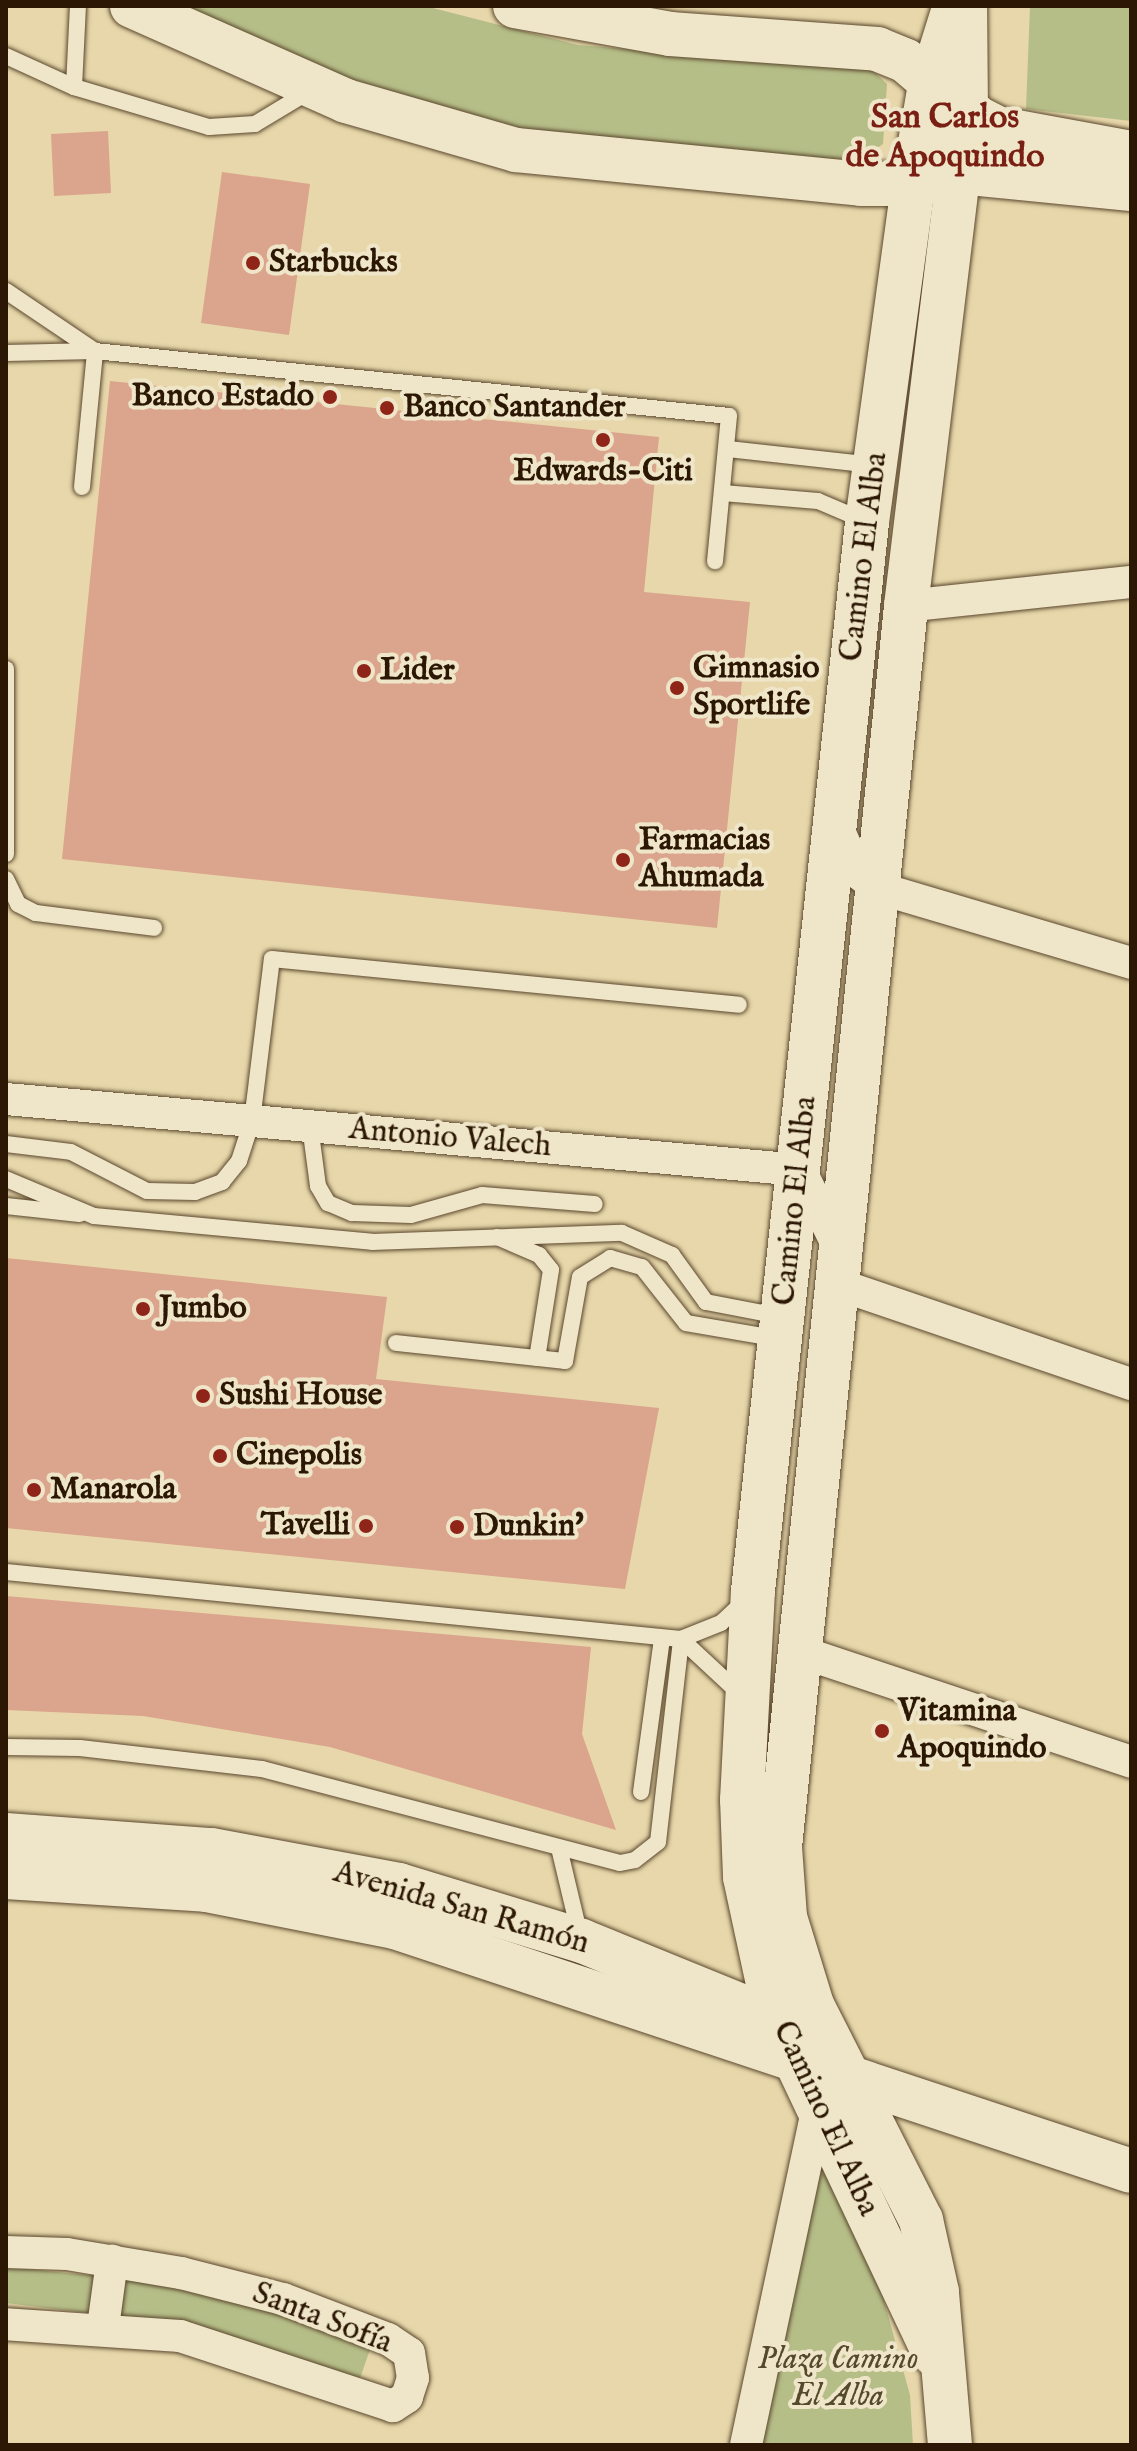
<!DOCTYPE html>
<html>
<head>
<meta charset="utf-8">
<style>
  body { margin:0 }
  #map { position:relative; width:1137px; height:2451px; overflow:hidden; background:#e7d7aa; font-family:"IM FELL English",serif }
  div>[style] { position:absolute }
  .green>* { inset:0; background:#b6be88 }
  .building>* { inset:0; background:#dba48d }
  .roads { filter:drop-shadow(0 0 2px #5a472d) drop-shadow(0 0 2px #5a472d) }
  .lane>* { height:16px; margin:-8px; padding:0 8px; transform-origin:8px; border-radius:8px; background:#efe5c8 }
  .street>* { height:32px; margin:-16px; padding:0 16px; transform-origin:16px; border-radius:16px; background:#efe5c8 }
  .secondary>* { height:44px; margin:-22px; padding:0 22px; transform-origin:22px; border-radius:22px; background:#efe5c8 }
  .dots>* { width:22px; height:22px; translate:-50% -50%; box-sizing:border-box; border:4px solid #efe5c8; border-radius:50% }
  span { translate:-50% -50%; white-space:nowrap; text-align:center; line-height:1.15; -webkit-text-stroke:8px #efe5c8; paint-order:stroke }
  .poi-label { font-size:32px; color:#2b1703; font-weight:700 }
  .left { translate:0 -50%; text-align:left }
  .right { translate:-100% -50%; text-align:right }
  .street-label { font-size:32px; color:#2b1703 }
  .park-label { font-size:32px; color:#55492b; font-style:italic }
  .neighbourhood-label { font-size:34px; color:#7a1f14; font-weight:700 }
  .frame { position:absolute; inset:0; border:8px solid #2b1703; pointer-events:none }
</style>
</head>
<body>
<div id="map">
  <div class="green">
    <div style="clip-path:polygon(180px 6px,425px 6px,578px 45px,872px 70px,887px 84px,883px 144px,860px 160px,753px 158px,481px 123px,362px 87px)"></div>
    <div style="clip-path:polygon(1030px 6px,1131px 7px,1131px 121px,1026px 109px)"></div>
    <div style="clip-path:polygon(826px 2173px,873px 2261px,910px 2395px,913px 2445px,759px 2445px,811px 2177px)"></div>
    <div style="clip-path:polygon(6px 2267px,179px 2284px,373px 2341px,358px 2384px,177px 2324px,6px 2303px)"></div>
  </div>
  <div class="building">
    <div style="clip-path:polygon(108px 131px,111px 193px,54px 196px,51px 134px)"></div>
    <div style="clip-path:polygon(222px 172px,310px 184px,289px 335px,201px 323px)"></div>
    <div style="clip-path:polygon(110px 381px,659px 437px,644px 592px,750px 602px,717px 928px,62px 859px)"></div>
    <div style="clip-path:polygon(6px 1258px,387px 1297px,376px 1379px,659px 1408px,625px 1589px,6px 1528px)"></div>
    <div style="clip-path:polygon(6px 1596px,591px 1647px,582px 1734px,616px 1830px,330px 1747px,143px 1716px,6px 1710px)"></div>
  </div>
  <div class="roads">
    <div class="lane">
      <div style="left:6px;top:56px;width:75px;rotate:24.5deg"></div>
      <div style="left:74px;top:87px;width:141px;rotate:16.5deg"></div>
      <div style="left:209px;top:127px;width:46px;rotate:-3.7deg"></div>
      <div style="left:255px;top:124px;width:68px;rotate:-31.1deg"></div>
      <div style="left:74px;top:87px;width:81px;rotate:-87.2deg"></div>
      <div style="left:6px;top:291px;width:107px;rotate:34deg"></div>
      <div style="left:6px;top:353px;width:89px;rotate:-1.3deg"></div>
      <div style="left:95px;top:351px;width:637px;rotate:5.85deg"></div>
      <div style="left:729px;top:416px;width:146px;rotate:95.5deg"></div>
      <div style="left:728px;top:449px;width:146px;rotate:6.3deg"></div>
      <div style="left:82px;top:487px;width:137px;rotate:-84.5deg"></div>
      <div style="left:723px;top:493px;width:95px;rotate:4.8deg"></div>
      <div style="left:818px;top:501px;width:51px;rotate:23.1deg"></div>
      <div style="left:6px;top:669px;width:185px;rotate:90deg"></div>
      <div style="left:6px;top:879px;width:28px;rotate:64deg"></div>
      <div style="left:18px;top:904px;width:20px;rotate:27deg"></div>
      <div style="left:36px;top:913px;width:119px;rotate:7.2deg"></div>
      <div style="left:310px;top:1126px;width:61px;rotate:82.4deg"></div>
      <div style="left:318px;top:1186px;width:20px;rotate:60deg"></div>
      <div style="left:328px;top:1203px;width:26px;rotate:23deg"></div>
      <div style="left:352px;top:1213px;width:59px;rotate:1.9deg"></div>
      <div style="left:411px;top:1215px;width:74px;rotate:-15.7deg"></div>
      <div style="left:482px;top:1195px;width:113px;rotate:4.6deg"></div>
      <div style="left:6px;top:1144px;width:65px;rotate:7deg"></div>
      <div style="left:71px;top:1152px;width:85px;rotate:27.2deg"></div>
      <div style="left:147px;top:1191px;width:48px;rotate:1.2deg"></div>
      <div style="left:195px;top:1192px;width:29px;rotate:-20deg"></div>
      <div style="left:222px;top:1182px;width:27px;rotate:-51deg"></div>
      <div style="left:239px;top:1161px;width:42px;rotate:-72deg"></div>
      <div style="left:252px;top:1121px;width:163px;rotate:-83deg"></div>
      <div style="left:272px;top:959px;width:469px;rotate:5.6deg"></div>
      <div style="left:6px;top:1179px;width:95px;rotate:22.8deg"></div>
      <div style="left:94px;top:1216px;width:279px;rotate:5.3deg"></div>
      <div style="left:372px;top:1242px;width:250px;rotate:-2.1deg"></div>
      <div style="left:622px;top:1233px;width:55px;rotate:23.7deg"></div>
      <div style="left:672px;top:1255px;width:58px;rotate:54.1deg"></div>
      <div style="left:706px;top:1302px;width:74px;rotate:10.9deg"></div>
      <div style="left:6px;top:1206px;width:74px;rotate:6.2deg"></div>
      <div style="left:497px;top:1237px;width:46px;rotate:23.2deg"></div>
      <div style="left:539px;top:1255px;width:19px;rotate:51deg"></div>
      <div style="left:551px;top:1270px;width:89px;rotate:99deg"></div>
      <div style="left:396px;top:1343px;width:170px;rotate:6.1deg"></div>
      <div style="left:565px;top:1361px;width:85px;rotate:-79.9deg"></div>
      <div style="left:580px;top:1277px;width:36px;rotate:-32deg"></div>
      <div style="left:610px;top:1258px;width:33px;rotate:16deg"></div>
      <div style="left:642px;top:1267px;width:71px;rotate:51.8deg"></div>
      <div style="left:686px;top:1323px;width:95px;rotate:9.7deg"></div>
      <div style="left:6px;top:1572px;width:678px;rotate:5.67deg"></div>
      <div style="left:681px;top:1639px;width:43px;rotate:-21.8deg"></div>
      <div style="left:721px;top:1623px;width:33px;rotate:-43deg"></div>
      <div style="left:681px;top:1639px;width:78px;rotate:42.9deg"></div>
      <div style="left:6px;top:1747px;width:74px;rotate:0.8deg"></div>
      <div style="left:80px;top:1748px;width:183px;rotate:6.6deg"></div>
      <div style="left:262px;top:1769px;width:370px;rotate:14.7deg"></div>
      <div style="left:620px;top:1863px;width:15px;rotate:-11deg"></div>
      <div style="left:635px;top:1860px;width:29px;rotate:-38deg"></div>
      <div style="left:658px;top:1842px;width:204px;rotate:-83.5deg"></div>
      <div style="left:641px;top:1792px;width:155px;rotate:-82.2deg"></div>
      <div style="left:560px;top:1852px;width:86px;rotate:76.6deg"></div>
    </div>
    <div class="street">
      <div style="left:906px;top:606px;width:226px;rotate:-6.1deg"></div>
      <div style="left:835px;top:822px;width:56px;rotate:65.7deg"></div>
      <div style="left:858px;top:873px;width:25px;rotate:37deg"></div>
      <div style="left:878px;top:888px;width:264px;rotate:16.5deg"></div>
      <div style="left:6px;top:1099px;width:797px;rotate:5.11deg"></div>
      <div style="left:800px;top:1170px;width:83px;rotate:63.4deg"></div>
      <div style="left:837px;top:1284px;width:311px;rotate:18.8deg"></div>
      <div style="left:801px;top:1652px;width:348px;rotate:18.4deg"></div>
      <div style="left:6px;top:2252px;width:61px;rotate:1.9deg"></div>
      <div style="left:67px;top:2254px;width:116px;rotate:9.5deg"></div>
      <div style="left:181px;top:2273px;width:105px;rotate:14.3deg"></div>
      <div style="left:283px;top:2299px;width:112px;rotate:20.9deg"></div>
      <div style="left:388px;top:2339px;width:25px;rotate:34deg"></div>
      <div style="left:409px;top:2353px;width:25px;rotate:81deg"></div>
      <div style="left:413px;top:2378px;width:20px;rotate:108deg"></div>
      <div style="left:407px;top:2397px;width:17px;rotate:147deg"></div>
      <div style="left:393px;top:2406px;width:224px;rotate:-161.8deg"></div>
      <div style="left:180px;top:2336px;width:174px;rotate:-176.1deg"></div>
      <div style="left:103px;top:2327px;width:67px;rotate:-82.2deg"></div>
      <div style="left:746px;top:2445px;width:342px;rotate:-78deg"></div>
    </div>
    <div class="secondary">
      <div style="left:132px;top:6px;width:234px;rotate:23.9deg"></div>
      <div style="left:346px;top:101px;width:177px;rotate:16.1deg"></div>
      <div style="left:516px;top:150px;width:347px;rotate:5.6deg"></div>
      <div style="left:861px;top:184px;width:52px"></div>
      <div style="left:913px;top:184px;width:49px;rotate:-14.3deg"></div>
      <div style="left:960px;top:172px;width:172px;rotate:5.7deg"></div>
      <div style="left:515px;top:6px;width:158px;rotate:10.2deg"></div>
      <div style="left:670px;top:34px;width:208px;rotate:4.1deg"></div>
      <div style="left:877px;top:49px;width:31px;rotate:22deg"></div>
      <div style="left:906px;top:61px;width:79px;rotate:40.4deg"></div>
      <div style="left:966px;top:112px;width:38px;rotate:27deg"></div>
      <div style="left:1000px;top:129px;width:133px;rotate:10.4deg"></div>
      <div style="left:6px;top:1835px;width:206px;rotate:4.2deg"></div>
      <div style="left:211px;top:1850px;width:191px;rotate:10.5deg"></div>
      <div style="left:399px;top:1885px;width:191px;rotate:17deg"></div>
      <div style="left:582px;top:1941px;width:228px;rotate:22.2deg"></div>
      <div style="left:6px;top:1877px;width:200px;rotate:3.7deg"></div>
      <div style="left:206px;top:1890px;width:193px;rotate:11.1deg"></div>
      <div style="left:395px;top:1927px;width:775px;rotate:18.34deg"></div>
      <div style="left:935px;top:2355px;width:375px;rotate:-115.3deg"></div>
      <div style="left:775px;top:2016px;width:142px;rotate:-102.2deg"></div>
      <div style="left:745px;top:1877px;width:77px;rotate:-92.2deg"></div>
      <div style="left:742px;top:1800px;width:209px;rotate:-87deg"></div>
      <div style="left:753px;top:1591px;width:1075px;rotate:-83.91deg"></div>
      <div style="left:867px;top:522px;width:341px;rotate:-82.2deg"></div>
      <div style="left:913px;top:184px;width:100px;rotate:-80.3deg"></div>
      <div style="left:930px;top:85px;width:73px;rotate:-72.6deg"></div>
      <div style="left:950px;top:2445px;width:154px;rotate:-94.9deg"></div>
      <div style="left:937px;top:2292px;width:74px;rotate:-102.5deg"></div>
      <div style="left:921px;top:2220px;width:241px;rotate:-116.9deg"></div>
      <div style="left:812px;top:2005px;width:92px;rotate:-107.1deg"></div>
      <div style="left:785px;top:1917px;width:70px;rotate:-94.1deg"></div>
      <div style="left:780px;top:1847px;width:1247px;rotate:-84.2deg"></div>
      <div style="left:906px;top:606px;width:498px;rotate:-83.1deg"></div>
      <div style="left:966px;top:112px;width:106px;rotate:-90.5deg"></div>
    </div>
  </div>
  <div class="dots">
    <div style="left:253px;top:263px;background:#8f2418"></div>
    <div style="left:330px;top:397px;background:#8f2418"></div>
    <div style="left:387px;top:408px;background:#8f2418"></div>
    <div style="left:603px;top:440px;background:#8f2418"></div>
    <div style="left:364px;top:671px;background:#8f2418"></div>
    <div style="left:677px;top:688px;background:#8f2418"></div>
    <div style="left:623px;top:860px;background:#8f2418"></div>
    <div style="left:143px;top:1309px;background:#8f2418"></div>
    <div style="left:203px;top:1396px;background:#8f2418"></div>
    <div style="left:220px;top:1456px;background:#8f2418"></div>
    <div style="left:34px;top:1490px;background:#8f2418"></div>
    <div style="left:366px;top:1526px;background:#8f2418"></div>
    <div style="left:457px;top:1527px;background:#8f2418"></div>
    <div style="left:882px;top:1731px;background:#8f2418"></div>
  </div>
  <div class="poi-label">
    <span class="left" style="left:269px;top:263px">Starbucks</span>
    <span class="right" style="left:314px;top:397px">Banco Estado</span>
    <span class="left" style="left:403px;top:408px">Banco Santander</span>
    <span style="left:603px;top:472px">Edwards-Citi</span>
    <span class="left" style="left:693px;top:688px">Gimnasio<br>Sportlife</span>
    <span class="left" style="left:380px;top:671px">Lider</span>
    <span class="left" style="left:639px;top:860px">Farmacias<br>Ahumada</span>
    <span class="left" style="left:159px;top:1309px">Jumbo</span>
    <span class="left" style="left:219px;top:1396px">Sushi House</span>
    <span class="left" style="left:236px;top:1456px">Cinepolis</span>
    <span class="left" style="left:50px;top:1490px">Manarola</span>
    <span class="right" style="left:350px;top:1526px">Tavelli</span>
    <span class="left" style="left:473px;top:1527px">Dunkin'</span>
    <span class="left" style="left:898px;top:1731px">Vitamina<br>Apoquindo</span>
  </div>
  <div class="street-label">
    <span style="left:865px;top:557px;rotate:-83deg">Camino El Alba</span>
    <span style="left:450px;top:1139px;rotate:5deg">Antonio Valech</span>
    <span style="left:796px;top:1201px;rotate:-84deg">Camino El Alba</span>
    <span style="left:461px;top:1909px;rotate:16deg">Avenida San Ramón</span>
    <span style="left:825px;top:2119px;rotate:65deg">Camino El Alba</span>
    <span style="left:322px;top:2319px;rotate:21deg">Santa Sofía</span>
  </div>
  <div class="park-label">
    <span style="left:838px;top:2379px">Plaza Camino<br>El Alba</span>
  </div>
  <div class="neighbourhood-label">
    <span style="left:945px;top:137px">San Carlos<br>de Apoquindo</span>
  </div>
  <div class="frame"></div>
</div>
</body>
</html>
